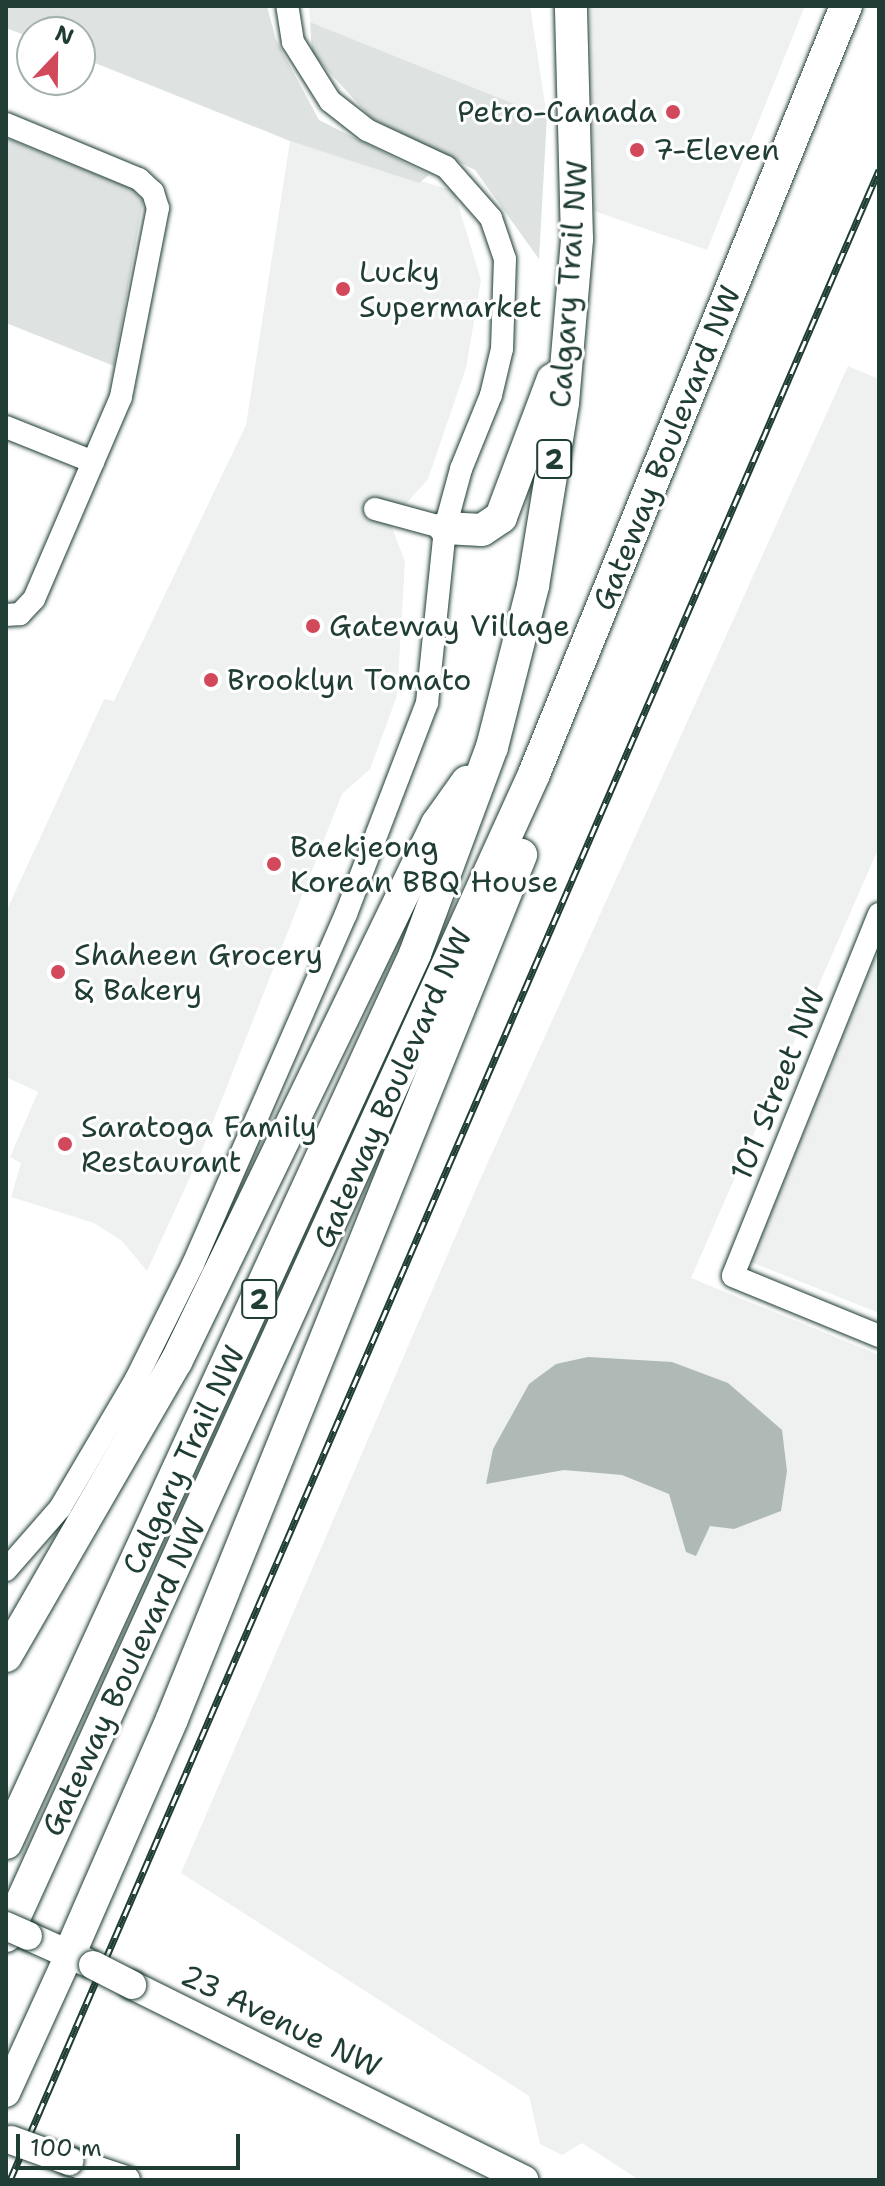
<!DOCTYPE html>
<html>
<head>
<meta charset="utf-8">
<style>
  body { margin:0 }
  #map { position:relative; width:885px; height:2186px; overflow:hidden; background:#fff; font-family:"Shantell Sans",sans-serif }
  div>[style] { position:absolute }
  .built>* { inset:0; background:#eef1f0 }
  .green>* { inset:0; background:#dee3e2 }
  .water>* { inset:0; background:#afbab7 }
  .roads { filter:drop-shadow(0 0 2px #1f3d34) drop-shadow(0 0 2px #1f3d34) }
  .minor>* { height:22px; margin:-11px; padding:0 11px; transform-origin:11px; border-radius:11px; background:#fff }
  .major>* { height:28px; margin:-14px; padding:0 14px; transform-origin:14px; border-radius:14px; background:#fff }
  .highway>* { height:32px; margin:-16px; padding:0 16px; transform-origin:16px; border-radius:16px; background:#fff }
  .rail>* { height:7px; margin-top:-3.5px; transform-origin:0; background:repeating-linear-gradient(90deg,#fff 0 12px,#1f3d34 0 24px); box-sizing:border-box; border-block:2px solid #1f3d34 }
  .bridges { filter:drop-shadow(0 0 2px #1f3d34) drop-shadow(0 0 2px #1f3d34) }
  .major-bridge>* { height:28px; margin:-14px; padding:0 14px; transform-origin:14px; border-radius:14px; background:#fff }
  .dots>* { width:22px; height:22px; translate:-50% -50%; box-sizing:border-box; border:4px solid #fff; border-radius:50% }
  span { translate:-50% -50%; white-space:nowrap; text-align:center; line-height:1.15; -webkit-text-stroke:6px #fff; paint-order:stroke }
  .shield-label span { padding:2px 6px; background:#fff; border:2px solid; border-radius:6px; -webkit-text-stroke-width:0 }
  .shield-label { font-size:28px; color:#1f3d34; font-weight:700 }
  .poi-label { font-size:30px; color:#1f3d34 }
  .right { translate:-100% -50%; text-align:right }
  .left { translate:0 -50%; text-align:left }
  .street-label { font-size:30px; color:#1f3d34 }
  .frame { position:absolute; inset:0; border:8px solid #1f3d34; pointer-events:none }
  .north { position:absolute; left:16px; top:16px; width:80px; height:80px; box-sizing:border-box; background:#fff; border:2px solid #a5b1ae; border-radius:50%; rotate:22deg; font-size:22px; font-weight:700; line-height:32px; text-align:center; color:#1f3d34 }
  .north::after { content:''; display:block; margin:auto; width:28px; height:36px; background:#d1495b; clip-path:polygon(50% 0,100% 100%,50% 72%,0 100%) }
  .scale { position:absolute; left:16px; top:2134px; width:224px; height:36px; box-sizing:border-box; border:4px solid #1f3d34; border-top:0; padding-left:10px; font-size:24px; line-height:28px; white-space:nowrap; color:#1f3d34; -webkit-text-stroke:6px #fff; paint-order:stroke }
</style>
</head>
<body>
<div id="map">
  <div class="built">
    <div style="clip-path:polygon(309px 6px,530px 6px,547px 117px,310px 22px)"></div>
    <div style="clip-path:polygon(590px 6px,805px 6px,707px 250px,594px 211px)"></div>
    <div style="clip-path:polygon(290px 141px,454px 191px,481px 280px,466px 368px,428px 479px,390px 522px,405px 562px,397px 696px,370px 769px,342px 794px,198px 1160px,147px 1271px,122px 1241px,94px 1223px,11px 1197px,21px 1163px,10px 1157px,38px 1092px,6px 1077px,6px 912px,104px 699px,114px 701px,246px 425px)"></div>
    <div style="clip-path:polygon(848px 366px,879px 379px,879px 847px,691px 1278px,879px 1355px,879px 2180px,638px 2179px,582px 2143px,562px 2155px,540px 2144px,529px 2096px,181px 1873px,475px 1191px)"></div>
    <div style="clip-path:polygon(879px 947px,879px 1313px,751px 1262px)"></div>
  </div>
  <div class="green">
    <div style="clip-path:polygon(6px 6px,267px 6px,276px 40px,319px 120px,429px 175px,419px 183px,290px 141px,80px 57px,80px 32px,32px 32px,32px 38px,6px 28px)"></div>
    <div style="clip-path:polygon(310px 22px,547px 117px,539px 259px,475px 170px,371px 118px,312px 53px)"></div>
    <div style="clip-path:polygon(6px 138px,133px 189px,143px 201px,114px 366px,6px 323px)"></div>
  </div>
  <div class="water">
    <div style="clip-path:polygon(588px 1357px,672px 1362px,728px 1383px,782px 1430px,787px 1471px,781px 1511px,734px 1529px,710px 1526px,696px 1556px,686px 1552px,669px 1494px,622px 1475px,564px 1470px,486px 1484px,493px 1449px,529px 1384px,556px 1364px)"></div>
  </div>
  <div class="roads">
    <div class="minor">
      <div style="left:6px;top:124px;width:144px;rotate:22.5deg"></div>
      <div style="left:139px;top:179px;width:19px;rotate:43deg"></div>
      <div style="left:153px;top:192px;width:17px;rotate:73deg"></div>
      <div style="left:158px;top:208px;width:193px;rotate:101.1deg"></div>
      <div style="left:121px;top:397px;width:220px;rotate:113.3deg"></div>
      <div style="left:34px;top:599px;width:21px;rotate:133deg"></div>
      <div style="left:20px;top:614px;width:14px;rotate:176deg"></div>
      <div style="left:6px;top:427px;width:94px;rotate:21.9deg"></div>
      <div style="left:375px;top:509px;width:73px;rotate:15.2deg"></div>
      <div style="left:879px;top:914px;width:390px;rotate:112deg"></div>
      <div style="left:733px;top:1276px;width:158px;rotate:22.3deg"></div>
      <div style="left:6px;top:1570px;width:82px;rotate:-48.9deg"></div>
      <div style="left:60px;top:1508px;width:150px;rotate:-59.5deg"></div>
      <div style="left:136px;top:1379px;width:128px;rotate:-63.6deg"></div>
      <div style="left:193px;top:1264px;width:382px;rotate:-66.4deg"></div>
      <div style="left:346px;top:914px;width:226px;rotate:-69deg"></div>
      <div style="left:427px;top:703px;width:176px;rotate:-84.1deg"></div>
      <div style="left:445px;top:528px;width:61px;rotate:-74.8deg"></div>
      <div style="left:461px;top:469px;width:80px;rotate:-67.9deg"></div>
      <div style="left:491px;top:395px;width:47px;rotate:-76.6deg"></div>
      <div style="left:502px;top:349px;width:90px;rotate:-88.1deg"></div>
      <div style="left:505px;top:259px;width:43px;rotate:-108.9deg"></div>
      <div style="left:491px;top:218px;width:68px;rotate:-131.4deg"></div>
      <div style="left:446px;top:167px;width:87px;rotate:-154.9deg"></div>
      <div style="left:367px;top:130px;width:47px;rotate:-141.9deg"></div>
      <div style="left:330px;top:101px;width:70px;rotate:-122.1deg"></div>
      <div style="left:293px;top:42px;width:36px;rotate:-99deg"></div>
    </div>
    <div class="major">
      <div style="left:28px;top:1936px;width:64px;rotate:24.1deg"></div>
      <div style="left:132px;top:1985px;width:438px;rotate:26.4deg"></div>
      <div style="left:6px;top:2093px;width:152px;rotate:-65.5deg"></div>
      <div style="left:69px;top:2161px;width:60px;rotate:18.4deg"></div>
    </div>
    <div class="highway">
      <div style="left:445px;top:528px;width:37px;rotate:3deg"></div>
      <div style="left:482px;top:530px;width:23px;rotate:-34deg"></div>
      <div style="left:501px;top:517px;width:147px;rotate:-69.4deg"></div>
      <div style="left:6px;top:1656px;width:340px;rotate:-60deg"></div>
      <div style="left:176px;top:1362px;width:598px;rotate:-64.12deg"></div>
      <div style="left:437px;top:824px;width:52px;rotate:-54.5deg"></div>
      <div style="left:6px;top:1843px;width:979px;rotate:-65.29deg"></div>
      <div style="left:415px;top:954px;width:221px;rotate:-69.6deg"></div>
      <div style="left:492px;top:747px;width:166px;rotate:-75.7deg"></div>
      <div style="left:533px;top:586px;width:185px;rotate:-80.7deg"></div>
      <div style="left:563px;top:403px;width:165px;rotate:-85.1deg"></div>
      <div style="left:577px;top:239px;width:233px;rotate:-91.5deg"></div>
      <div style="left:6px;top:1936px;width:1276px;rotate:-65.56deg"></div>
      <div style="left:534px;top:774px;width:829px;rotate:-67.89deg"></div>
      <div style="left:69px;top:1955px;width:257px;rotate:-66.4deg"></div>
      <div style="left:172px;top:1719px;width:932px;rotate:-68deg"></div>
    </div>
  </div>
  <div class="rail">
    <div style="left:10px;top:2180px;width:2190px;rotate:-66.62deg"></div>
  </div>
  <div class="bridges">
    <div class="major-bridge">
      <div style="left:6px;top:1926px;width:24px;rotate:24deg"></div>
      <div style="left:93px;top:1965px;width:44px;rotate:27.1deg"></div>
      <div style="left:11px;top:2140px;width:62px;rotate:19.9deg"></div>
    </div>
  </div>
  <div class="dots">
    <div style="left:673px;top:112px;background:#d1495b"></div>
    <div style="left:637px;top:150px;background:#d1495b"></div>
    <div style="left:343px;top:289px;background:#d1495b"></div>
    <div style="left:313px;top:626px;background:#d1495b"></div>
    <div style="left:211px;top:680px;background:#d1495b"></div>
    <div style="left:274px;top:864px;background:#d1495b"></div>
    <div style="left:58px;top:972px;background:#d1495b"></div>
    <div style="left:65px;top:1144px;background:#d1495b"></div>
  </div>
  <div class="shield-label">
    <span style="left:554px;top:459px">2</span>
    <span style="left:259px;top:1299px">2</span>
  </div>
  <div class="poi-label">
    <span class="right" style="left:657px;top:112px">Petro-Canada</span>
    <span class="left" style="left:653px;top:150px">7-Eleven</span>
    <span class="left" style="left:359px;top:289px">Lucky<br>Supermarket</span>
    <span class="left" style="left:329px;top:626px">Gateway Village</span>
    <span class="left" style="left:227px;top:680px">Brooklyn Tomato</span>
    <span class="left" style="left:290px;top:864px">Baekjeong<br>Korean BBQ House</span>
    <span class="left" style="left:74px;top:972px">Shaheen Grocery<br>&amp; Bakery</span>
    <span class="left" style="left:81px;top:1144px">Saratoga Family<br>Restaurant</span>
  </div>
  <div class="street-label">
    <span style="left:569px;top:284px;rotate:-86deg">Calgary Trail NW</span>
    <span style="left:667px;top:448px;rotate:-68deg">Gateway Boulevard NW</span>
    <span style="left:778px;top:1084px;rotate:-68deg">101 Street NW</span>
    <span style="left:393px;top:1088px;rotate:-66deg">Gateway Boulevard NW</span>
    <span style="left:184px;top:1460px;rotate:-65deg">Calgary Trail NW</span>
    <span style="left:124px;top:1677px;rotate:-65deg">Gateway Boulevard NW</span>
    <span style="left:281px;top:2021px;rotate:26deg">23 Avenue NW</span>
  </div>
  <div class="frame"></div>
  <div class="north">N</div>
  <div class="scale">100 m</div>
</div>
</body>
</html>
